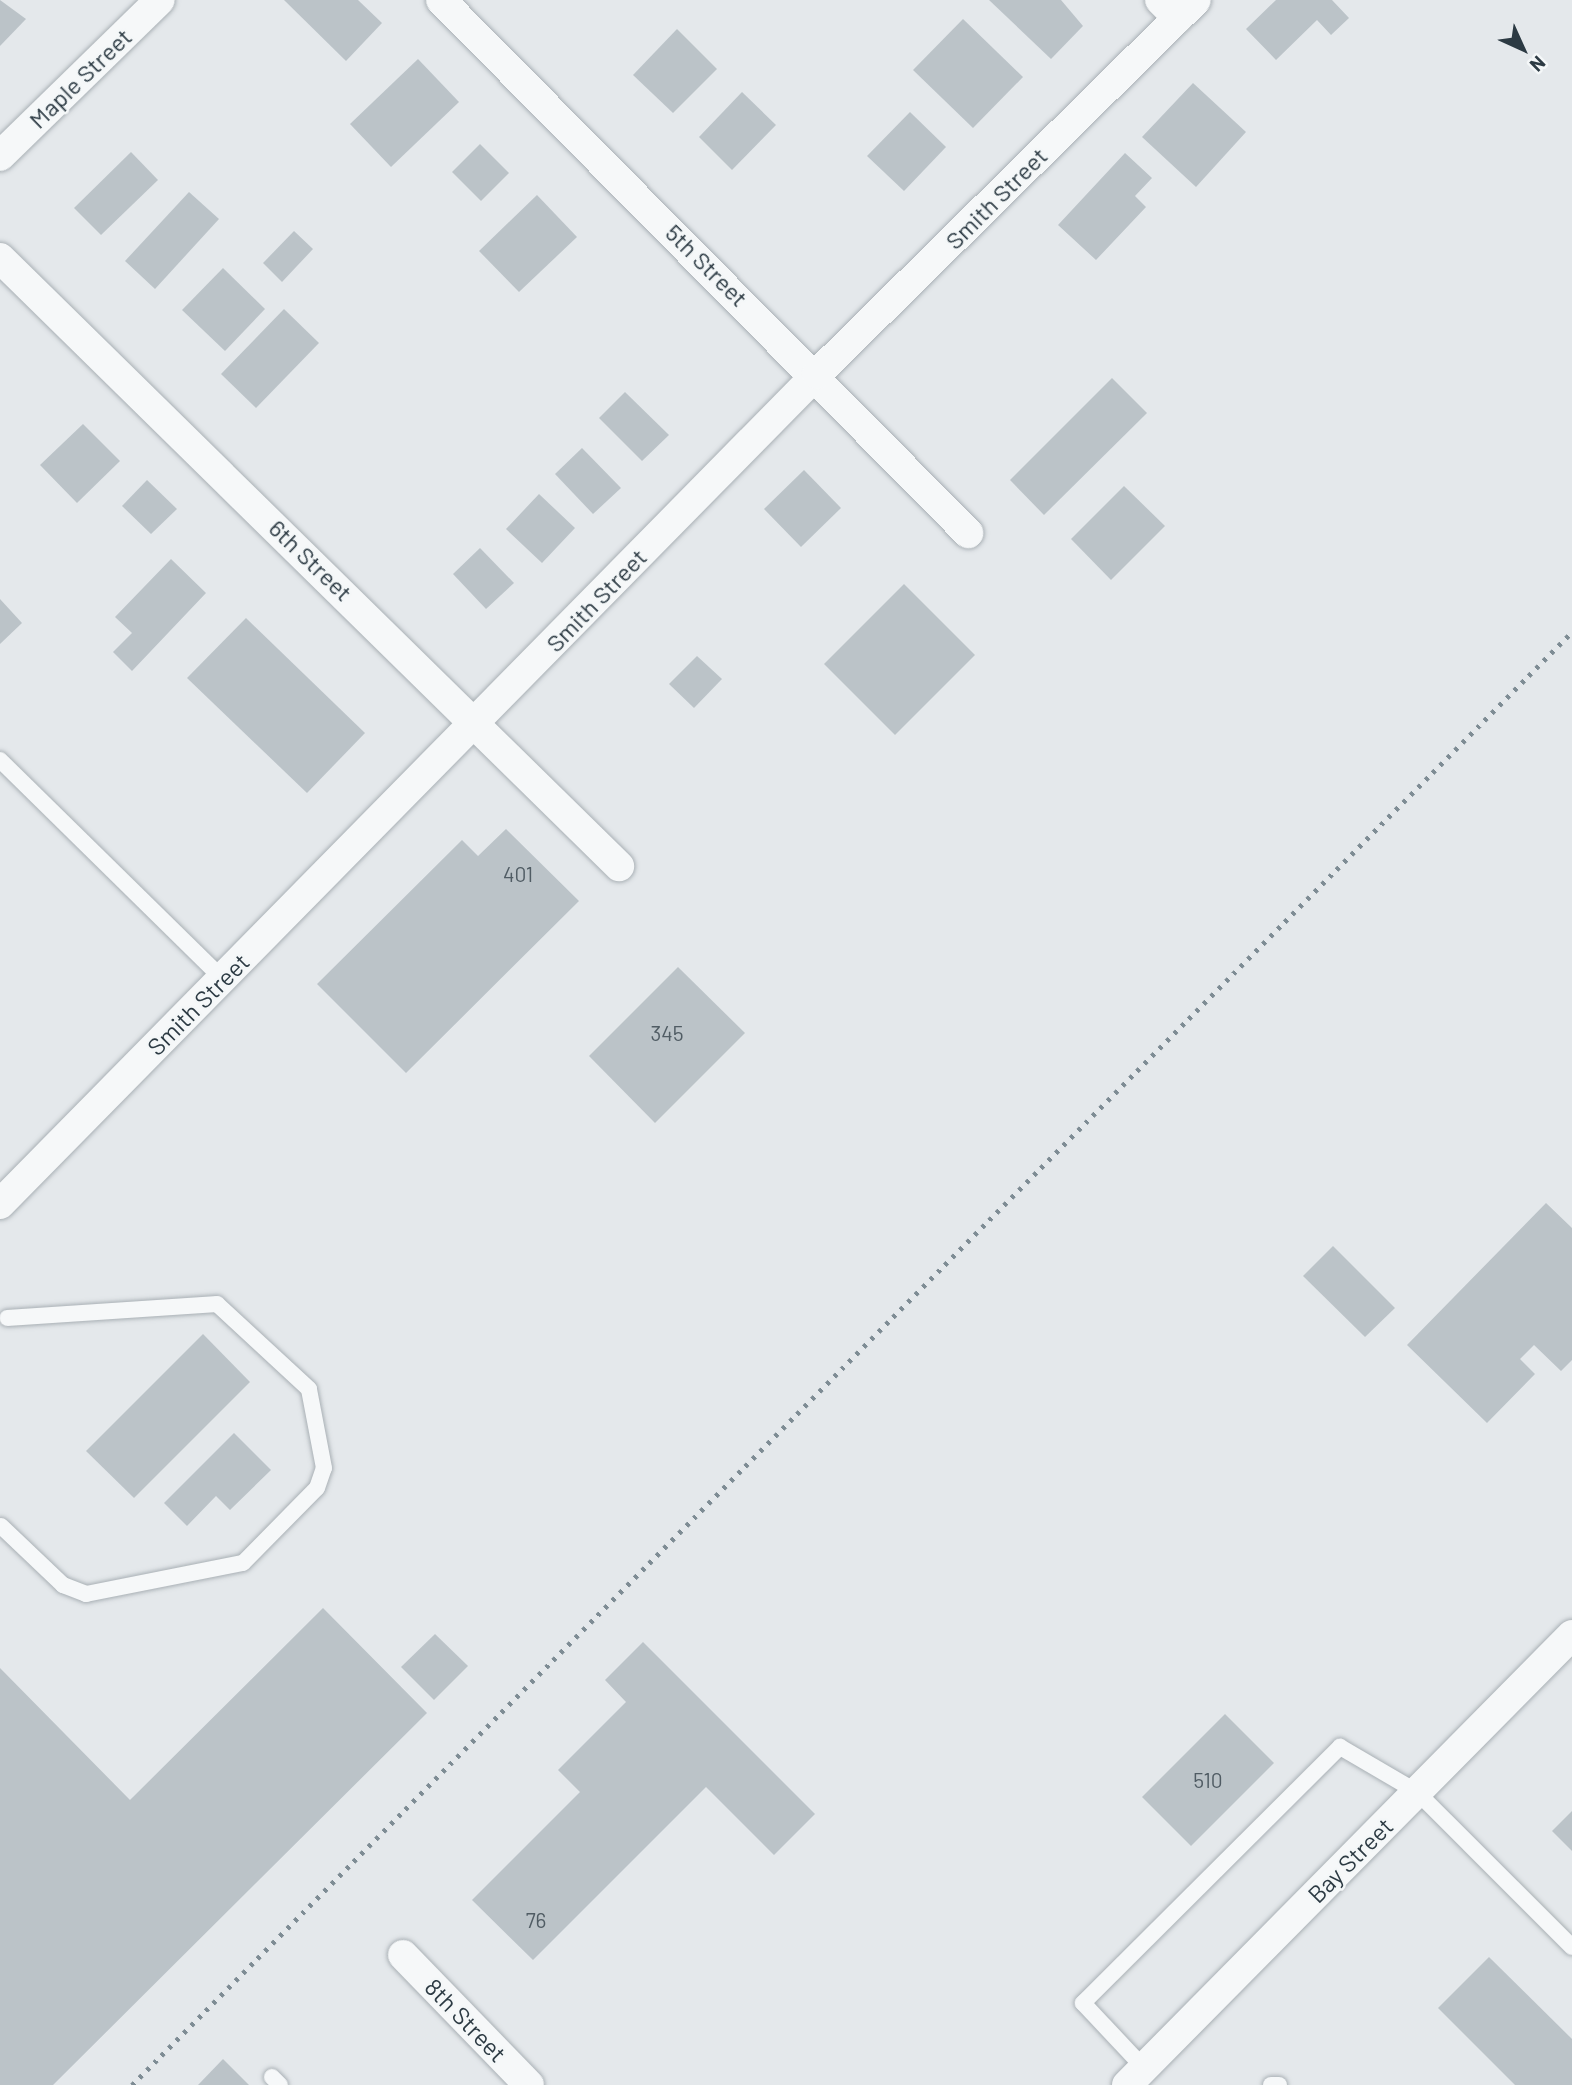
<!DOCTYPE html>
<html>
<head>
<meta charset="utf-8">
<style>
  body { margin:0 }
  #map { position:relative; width:1572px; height:2085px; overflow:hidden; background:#e4e8eb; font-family:Barlow,sans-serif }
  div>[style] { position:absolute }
  .building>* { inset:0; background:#bbc3c8 }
  .roads { filter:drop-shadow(0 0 2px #a9b0b5) drop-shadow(0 0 2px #a9b0b5) }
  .lane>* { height:16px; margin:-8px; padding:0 8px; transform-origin:8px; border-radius:8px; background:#f6f8f9 }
  .street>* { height:30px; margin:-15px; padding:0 15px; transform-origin:15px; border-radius:15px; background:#f6f8f9 }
  .rail>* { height:5px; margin-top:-2.5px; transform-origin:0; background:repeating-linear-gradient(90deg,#7e8c94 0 3.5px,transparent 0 10.5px) }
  span { translate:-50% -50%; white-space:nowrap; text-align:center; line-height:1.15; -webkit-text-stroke:5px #f4f7f8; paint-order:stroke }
  .number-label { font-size:21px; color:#505c64 }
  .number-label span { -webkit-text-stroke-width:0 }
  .street-label { font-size:24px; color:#2c3a43 }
  .north { position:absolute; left:1488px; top:14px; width:70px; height:70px; -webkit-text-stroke:5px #f4f7f8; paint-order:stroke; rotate:135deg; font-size:19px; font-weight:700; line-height:28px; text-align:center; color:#2c3a43 }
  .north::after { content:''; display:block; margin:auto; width:24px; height:32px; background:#2c3a43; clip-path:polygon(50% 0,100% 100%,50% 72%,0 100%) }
</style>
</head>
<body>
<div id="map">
  <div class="building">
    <div style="clip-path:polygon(0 0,26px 19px,0 46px)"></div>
    <div style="clip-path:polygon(284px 0,358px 0,382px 23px,346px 61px)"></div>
    <div style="clip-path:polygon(989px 0,1061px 0,1083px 26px,1051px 59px)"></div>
    <div style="clip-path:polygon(1276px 0,1332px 0,1349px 18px,1331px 35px,1317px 20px,1276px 60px,1246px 29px)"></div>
    <div style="clip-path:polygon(963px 19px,1023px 77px,973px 128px,913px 70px)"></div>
    <div style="clip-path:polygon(677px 29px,717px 69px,673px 113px,633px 75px)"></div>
    <div style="clip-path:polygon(418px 59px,459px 102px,391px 167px,350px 124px)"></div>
    <div style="clip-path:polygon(1193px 83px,1246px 132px,1196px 187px,1142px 137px)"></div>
    <div style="clip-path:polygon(742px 92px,776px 125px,732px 170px,699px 137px)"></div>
    <div style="clip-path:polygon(910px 112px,946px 147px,904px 191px,867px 156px)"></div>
    <div style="clip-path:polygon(480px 144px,509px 173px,481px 201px,452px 172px)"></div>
    <div style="clip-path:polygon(131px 152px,158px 180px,101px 235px,74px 208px)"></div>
    <div style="clip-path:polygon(1125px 153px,1152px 178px,1135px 196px,1146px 207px,1096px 260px,1058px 225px)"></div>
    <div style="clip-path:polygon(189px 192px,219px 219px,155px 289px,125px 261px)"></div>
    <div style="clip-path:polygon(537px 195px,577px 237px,519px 292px,479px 251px)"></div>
    <div style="clip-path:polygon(294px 231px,313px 249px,282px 282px,263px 263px)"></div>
    <div style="clip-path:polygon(223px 268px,265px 309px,225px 351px,182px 310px)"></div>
    <div style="clip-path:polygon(284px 309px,319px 343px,256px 408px,221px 374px)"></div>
    <div style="clip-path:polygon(1112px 378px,1147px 413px,1044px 515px,1010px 480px)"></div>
    <div style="clip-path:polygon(625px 392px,669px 435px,642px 461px,599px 418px)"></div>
    <div style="clip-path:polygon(83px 424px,120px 461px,77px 503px,40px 465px)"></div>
    <div style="clip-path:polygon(582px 448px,621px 488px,593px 514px,555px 474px)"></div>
    <div style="clip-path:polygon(804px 470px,841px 508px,801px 547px,764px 509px)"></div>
    <div style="clip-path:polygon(147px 480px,177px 509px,151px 534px,122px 506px)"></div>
    <div style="clip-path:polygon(1124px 486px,1165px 526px,1111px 580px,1071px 539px)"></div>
    <div style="clip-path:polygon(539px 494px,575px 528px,542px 563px,506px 529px)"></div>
    <div style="clip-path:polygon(480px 548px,514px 583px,486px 609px,453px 574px)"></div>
    <div style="clip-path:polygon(171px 559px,206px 593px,132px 671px,113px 652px,132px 633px,115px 617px)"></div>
    <div style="clip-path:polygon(904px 584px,975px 655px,895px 735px,824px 664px)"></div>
    <div style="clip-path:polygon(0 599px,22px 623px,0 644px)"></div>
    <div style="clip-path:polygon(246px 618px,365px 733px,307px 793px,187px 678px)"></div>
    <div style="clip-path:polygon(697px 656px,722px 679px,694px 708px,669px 684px)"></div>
    <div style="clip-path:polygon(506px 829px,579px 901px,406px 1073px,317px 984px,462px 840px,478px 856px)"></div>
    <div style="clip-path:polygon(678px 967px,745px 1033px,655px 1123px,589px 1056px)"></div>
    <div style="clip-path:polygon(1546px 1203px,1572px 1228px,1572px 1360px,1561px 1371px,1534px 1345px,1520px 1359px,1535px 1374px,1487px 1423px,1407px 1345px)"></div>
    <div style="clip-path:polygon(1333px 1246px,1395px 1308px,1365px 1337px,1303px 1276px)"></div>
    <div style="clip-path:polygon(203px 1334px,250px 1382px,134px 1498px,86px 1451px)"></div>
    <div style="clip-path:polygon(234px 1433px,271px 1470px,230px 1510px,216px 1496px,187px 1526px,164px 1503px)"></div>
    <div style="clip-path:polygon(323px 1608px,427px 1713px,53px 2085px,0 2085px,0 1668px,130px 1800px)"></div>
    <div style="clip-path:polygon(435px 1634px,468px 1666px,434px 1700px,401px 1667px)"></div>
    <div style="clip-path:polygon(643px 1642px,815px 1814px,774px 1855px,706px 1787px,533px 1960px,472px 1900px,580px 1792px,558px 1770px,626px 1702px,605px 1680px)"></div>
    <div style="clip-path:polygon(1225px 1714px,1274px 1763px,1191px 1846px,1142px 1797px)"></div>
    <div style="clip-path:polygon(1572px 1811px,1572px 1851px,1552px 1831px)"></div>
    <div style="clip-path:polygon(1489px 1957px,1572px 2039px,1572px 2085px,1515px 2085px,1438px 2008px)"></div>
    <div style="clip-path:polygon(223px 2059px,249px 2085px,198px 2085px)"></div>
  </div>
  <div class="roads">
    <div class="lane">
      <div style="left:0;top:760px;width:313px;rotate:44.5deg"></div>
      <div style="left:1px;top:1526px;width:86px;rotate:43.6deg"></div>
      <div style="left:63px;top:1585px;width:25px;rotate:21deg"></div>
      <div style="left:86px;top:1594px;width:160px;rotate:-11.2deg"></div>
      <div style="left:243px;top:1563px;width:105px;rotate:-45.4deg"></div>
      <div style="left:317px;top:1488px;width:21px;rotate:-71deg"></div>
      <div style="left:324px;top:1468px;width:80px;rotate:-100.8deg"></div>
      <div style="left:309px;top:1389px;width:125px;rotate:-137.3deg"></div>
      <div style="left:217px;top:1304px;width:210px;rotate:176.2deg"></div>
      <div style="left:1144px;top:2068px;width:89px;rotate:-133.2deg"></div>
      <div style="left:1083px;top:2003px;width:363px;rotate:-44.9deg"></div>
      <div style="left:1340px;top:1747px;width:89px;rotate:30.3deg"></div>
      <div style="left:1417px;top:1792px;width:219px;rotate:45deg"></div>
      <div style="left:272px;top:2077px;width:11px;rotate:45deg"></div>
      <div style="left:1271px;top:2085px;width:8px"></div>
    </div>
    <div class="street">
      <div style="left:441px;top:0;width:750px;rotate:45.32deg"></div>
      <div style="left:1160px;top:0;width:25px;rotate:45deg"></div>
      <div style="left:0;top:156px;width:223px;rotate:-44.3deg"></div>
      <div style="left:0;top:258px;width:868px;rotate:44.49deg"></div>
      <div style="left:0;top:1204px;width:1165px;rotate:-45.45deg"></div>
      <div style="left:817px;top:374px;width:532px;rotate:-44.62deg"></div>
      <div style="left:403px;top:1955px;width:181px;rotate:45.9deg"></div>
      <div style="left:1127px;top:2085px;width:633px;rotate:-45.32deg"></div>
    </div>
  </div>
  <div class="rail">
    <div style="left:132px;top:2085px;width:2046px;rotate:-45.26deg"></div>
  </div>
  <div class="number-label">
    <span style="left:518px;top:874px">401</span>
    <span style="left:667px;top:1033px">345</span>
    <span style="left:1208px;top:1780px">510</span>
    <span style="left:536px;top:1920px">76</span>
  </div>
  <div class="street-label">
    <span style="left:80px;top:78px;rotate:-44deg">Maple Street</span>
    <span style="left:996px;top:198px;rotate:-45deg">Smith Street</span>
    <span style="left:707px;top:265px;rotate:45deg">5th Street</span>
    <span style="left:311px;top:560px;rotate:44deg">6th Street</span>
    <span style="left:596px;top:600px;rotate:-46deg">Smith Street</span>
    <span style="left:198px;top:1004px;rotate:-45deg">Smith Street</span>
    <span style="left:1350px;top:1860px;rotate:-45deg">Bay Street</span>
    <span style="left:466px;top:2020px;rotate:46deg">8th Street</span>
  </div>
  <div class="north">N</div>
</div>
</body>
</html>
